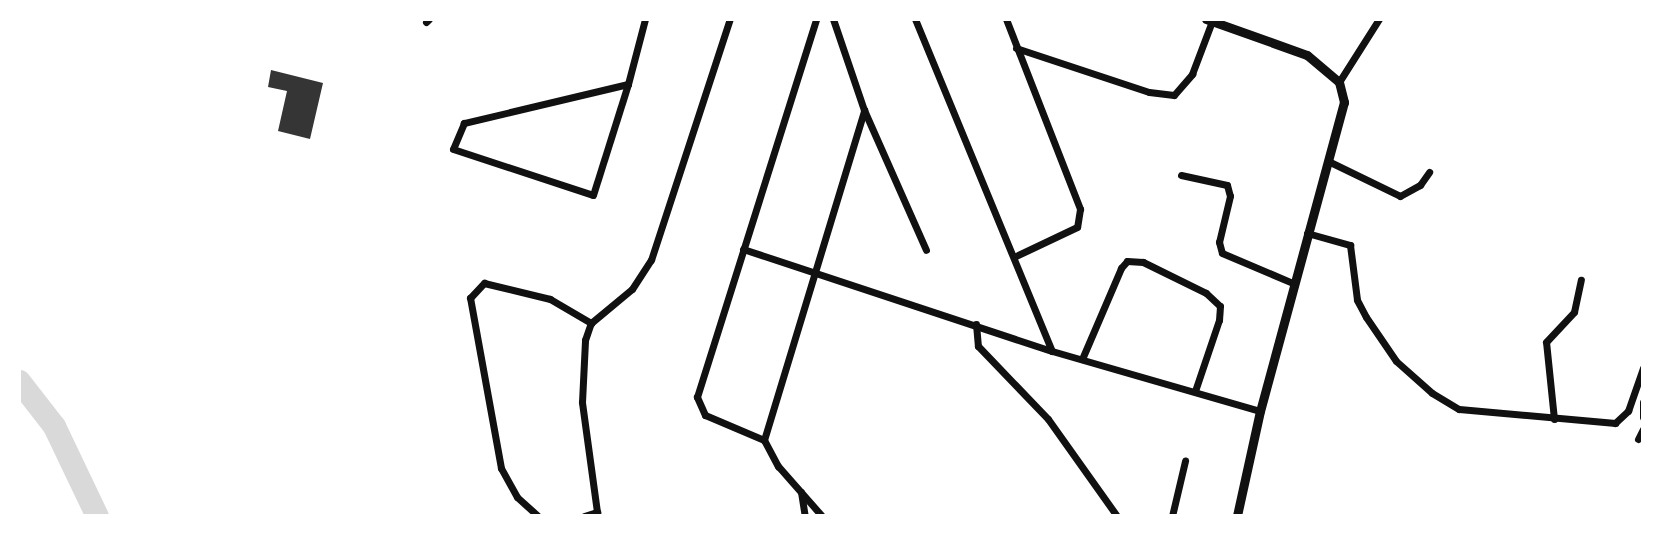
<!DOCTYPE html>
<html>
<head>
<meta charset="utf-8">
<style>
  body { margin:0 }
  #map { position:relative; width:1662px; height:535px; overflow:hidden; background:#fff; font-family:"Roboto Serif",serif }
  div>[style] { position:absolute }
  .river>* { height:23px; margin:-11.5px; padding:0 11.5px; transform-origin:11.5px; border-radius:11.5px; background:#d9d9d9 }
  .building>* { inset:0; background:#353535 }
  .minor>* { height:7px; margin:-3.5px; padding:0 3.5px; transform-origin:3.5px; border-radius:3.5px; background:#111 }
  .tertiary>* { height:9px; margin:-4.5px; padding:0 4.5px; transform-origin:4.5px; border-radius:4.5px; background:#111 }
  span { translate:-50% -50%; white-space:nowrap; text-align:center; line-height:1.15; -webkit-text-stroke:7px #fff; paint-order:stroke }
  .frame { position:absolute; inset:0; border:21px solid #fff; pointer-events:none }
</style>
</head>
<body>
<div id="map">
  <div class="river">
    <div style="left:19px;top:381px;width:57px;rotate:52.1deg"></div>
    <div style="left:54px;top:426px;width:100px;rotate:64.5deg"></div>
  </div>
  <div class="building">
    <div style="clip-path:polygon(271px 70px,323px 83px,310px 139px,278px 131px,287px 91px,268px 87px)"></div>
  </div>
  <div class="minor">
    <div style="left:833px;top:19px;width:96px;rotate:71.2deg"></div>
    <div style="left:864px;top:110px;width:153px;rotate:66.1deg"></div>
    <div style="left:915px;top:19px;width:359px;rotate:67.6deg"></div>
    <div style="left:1006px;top:19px;width:204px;rotate:68.7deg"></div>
    <div style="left:1080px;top:209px;width:18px;rotate:99deg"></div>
    <div style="left:1077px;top:227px;width:68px;rotate:154.6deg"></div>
    <div style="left:426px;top:22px;width:4px;rotate:-45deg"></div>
    <div style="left:1016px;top:48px;width:140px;rotate:18.3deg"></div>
    <div style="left:1149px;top:92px;width:25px;rotate:7deg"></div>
    <div style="left:1174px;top:95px;width:28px;rotate:-49deg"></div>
    <div style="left:1192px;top:74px;width:57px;rotate:-69.3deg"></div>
    <div style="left:1339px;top:82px;width:75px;rotate:-57.6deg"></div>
    <div style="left:628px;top:84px;width:169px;rotate:166.6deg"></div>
    <div style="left:464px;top:123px;width:28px;rotate:113deg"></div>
    <div style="left:453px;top:149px;width:147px;rotate:18.2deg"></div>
    <div style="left:593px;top:195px;width:116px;rotate:-72.5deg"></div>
    <div style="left:628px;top:84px;width:67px;rotate:-75.3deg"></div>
    <div style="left:1328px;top:161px;width:80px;rotate:25.9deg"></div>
    <div style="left:1400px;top:196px;width:23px;rotate:-29deg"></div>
    <div style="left:1420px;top:185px;width:16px;rotate:-55deg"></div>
    <div style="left:1181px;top:175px;width:47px;rotate:12.3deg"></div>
    <div style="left:1227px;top:185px;width:11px;rotate:75deg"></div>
    <div style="left:1230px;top:196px;width:47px;rotate:103.4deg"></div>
    <div style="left:1219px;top:242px;width:11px;rotate:75deg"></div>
    <div style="left:1222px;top:253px;width:79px;rotate:23deg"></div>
    <div style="left:1307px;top:233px;width:45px;rotate:15.6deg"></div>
    <div style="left:1350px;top:245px;width:55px;rotate:82.7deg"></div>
    <div style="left:1357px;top:300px;width:19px;rotate:62deg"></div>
    <div style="left:1366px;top:317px;width:53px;rotate:55.7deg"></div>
    <div style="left:1396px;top:361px;width:48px;rotate:41.6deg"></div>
    <div style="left:1432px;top:393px;width:31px;rotate:31deg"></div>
    <div style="left:1459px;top:409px;width:157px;rotate:5.1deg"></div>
    <div style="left:1615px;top:423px;width:18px;rotate:-43deg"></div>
    <div style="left:1628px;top:411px;width:46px;rotate:-70.8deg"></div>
    <div style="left:743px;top:249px;width:325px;rotate:18.3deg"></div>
    <div style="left:1052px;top:351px;width:216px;rotate:16.1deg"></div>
    <div style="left:976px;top:324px;width:22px;rotate:85deg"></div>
    <div style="left:978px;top:346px;width:101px;rotate:46.2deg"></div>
    <div style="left:1048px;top:419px;width:119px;rotate:54.6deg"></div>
    <div style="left:1082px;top:359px;width:99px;rotate:-66.8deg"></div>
    <div style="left:1121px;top:268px;width:9px;rotate:-49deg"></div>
    <div style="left:1127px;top:261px;width:16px;rotate:4deg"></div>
    <div style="left:1143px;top:262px;width:70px;rotate:26.2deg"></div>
    <div style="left:1206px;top:293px;width:19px;rotate:43deg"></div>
    <div style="left:1220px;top:306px;width:14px;rotate:94deg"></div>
    <div style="left:1219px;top:320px;width:75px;rotate:108.7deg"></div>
    <div style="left:1643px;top:402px;width:15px;rotate:90deg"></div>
    <div style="left:1554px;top:419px;width:77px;rotate:-95.9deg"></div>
    <div style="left:1546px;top:342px;width:41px;rotate:-47deg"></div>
    <div style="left:1574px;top:312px;width:33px;rotate:-78deg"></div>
    <div style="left:1638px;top:439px;width:11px;rotate:-63deg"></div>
    <div style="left:764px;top:440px;width:64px;rotate:-157deg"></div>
    <div style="left:705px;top:415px;width:20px;rotate:-114deg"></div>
    <div style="left:697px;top:397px;width:396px;rotate:-72.5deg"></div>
    <div style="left:764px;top:440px;width:345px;rotate:-73.1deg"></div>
    <div style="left:764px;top:440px;width:30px;rotate:62deg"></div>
    <div style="left:778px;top:466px;width:67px;rotate:48.7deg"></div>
    <div style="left:801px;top:492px;width:24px;rotate:81deg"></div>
    <div style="left:597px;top:512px;width:111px;rotate:-97.8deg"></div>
    <div style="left:582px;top:402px;width:62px;rotate:-87.2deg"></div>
    <div style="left:585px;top:340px;width:18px;rotate:-71deg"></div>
    <div style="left:591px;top:323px;width:53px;rotate:-39.7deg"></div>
    <div style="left:632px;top:289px;width:35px;rotate:-57deg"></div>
    <div style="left:651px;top:260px;width:254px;rotate:-71.9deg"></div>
    <div style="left:538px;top:516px;width:28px;rotate:-138deg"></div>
    <div style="left:517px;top:497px;width:33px;rotate:-119deg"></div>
    <div style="left:501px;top:468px;width:173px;rotate:-100.3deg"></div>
    <div style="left:470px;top:298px;width:21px;rotate:-47deg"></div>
    <div style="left:484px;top:283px;width:68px;rotate:13.6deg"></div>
    <div style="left:550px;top:299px;width:48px;rotate:30.3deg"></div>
    <div style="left:584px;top:516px;width:14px;rotate:-17deg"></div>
    <div style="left:1172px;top:516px;width:57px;rotate:-76.7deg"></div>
  </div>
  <div class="tertiary">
    <div style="left:1206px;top:19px;width:107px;rotate:19.6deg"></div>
    <div style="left:1307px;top:55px;width:42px;rotate:40.2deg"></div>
    <div style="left:1339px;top:82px;width:21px;rotate:76deg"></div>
    <div style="left:1344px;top:102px;width:320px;rotate:105.2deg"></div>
    <div style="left:1260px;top:411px;width:107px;rotate:102.4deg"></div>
  </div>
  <div class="frame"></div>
</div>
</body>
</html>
